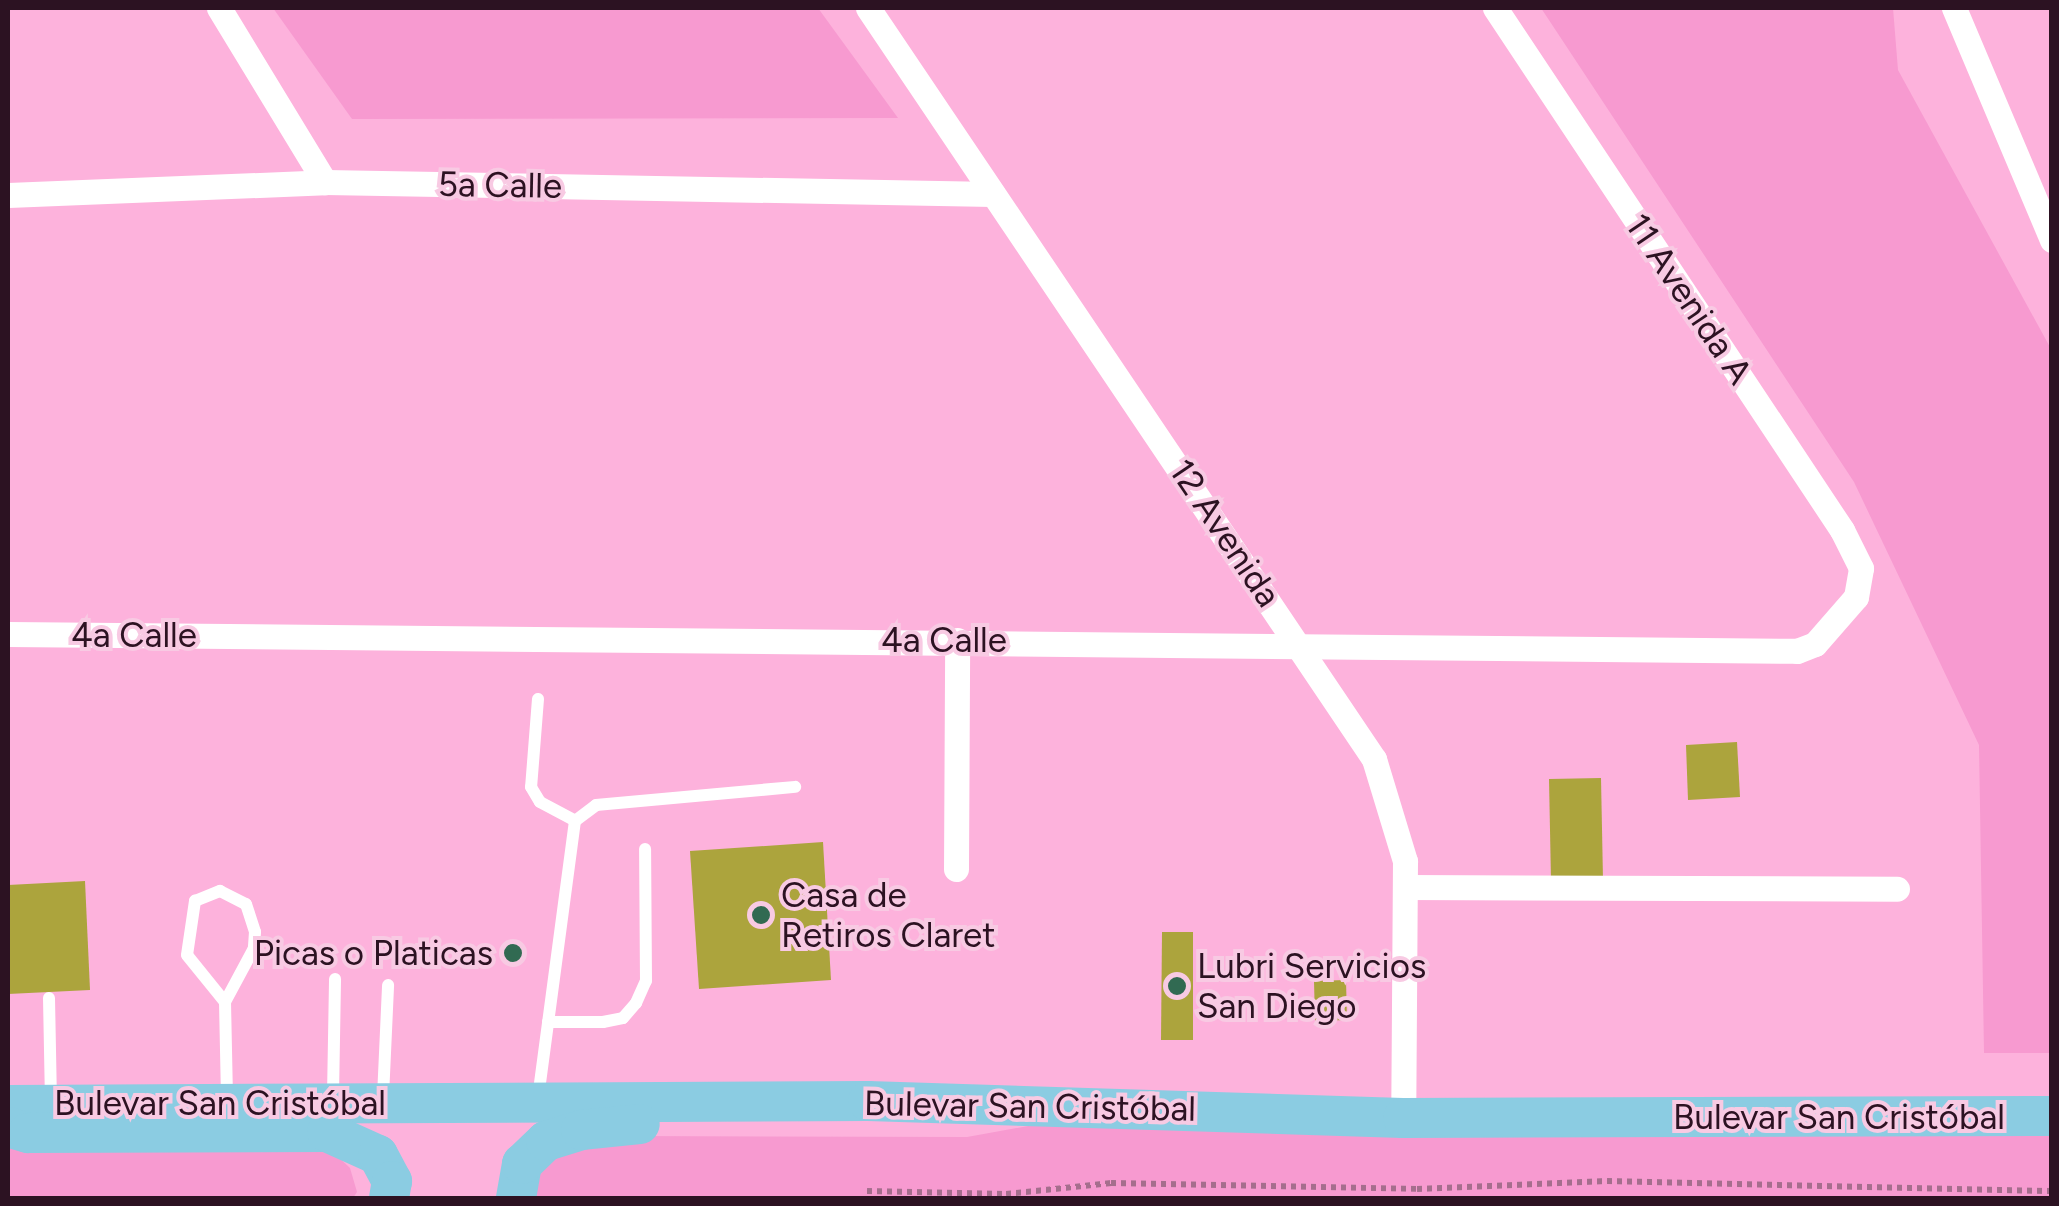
<!DOCTYPE html>
<html>
<head>
<meta charset="utf-8">
<style>
  body { margin:0 }
  #map { position:relative; width:2059px; height:1206px; overflow:hidden; background:#fdb2dc; font-family:Figtree,sans-serif }
  div>[style] { position:absolute }
  .green>* { inset:0; background:#f79ad0 }
  .building>* { inset:0; background:#aca43d }
  .path>* { height:6px; margin-top:-3px; transform-origin:0; background:repeating-linear-gradient(90deg,#a56e8d 0 5px,transparent 0 10px) }
  .lane>* { height:12px; margin:-6px; padding:0 6px; transform-origin:6px; border-radius:6px; background:#fff }
  .street>* { height:25px; margin:-12.5px; padding:0 12.5px; transform-origin:12.5px; border-radius:12.5px; background:#fff }
  .primary>* { height:40px; margin:-20px; padding:0 20px; transform-origin:20px; border-radius:20px; background:#8bcce2 }
  .dots>* { width:28px; height:28px; translate:-50% -50%; box-sizing:border-box; border:5px solid #f8cae3; border-radius:50% }
  span { translate:-50% -50%; white-space:nowrap; text-align:center; line-height:1.15; -webkit-text-stroke:8px #f8cae3; paint-order:stroke }
  .street-label { font-size:35px; color:#2c1222 }
  .poi-label { font-size:35px; color:#2c1222 }
  .left { translate:0 -50%; text-align:left }
  .right { translate:-100% -50%; text-align:right }
  .frame { position:absolute; inset:0; border:10px solid #2c1222; pointer-events:none }
</style>
</head>
<body>
<div id="map">
  <div class="green">
    <div style="clip-path:polygon(273px 8px,818px 8px,898px 118px,352px 119px)"></div>
    <div style="clip-path:polygon(1541px 8px,1893px 8px,1898px 70px,2051px 349px,2051px 1053px,1984px 1053px,1979px 745px,1854px 482px)"></div>
    <div style="clip-path:polygon(1072px 1118px,2052px 1129px,2051px 1198px,505px 1198px,510px 1168px,629px 1136px,967px 1137px)"></div>
    <div style="clip-path:polygon(8px 1142px,333px 1152px,350px 1168px,357px 1192px,353px 1198px,8px 1198px)"></div>
  </div>
  <div class="building">
    <div style="clip-path:polygon(1737px 742px,1740px 797px,1688px 800px,1686px 745px)"></div>
    <div style="clip-path:polygon(1601px 778px,1603px 880px,1551px 881px,1549px 779px)"></div>
    <div style="clip-path:polygon(823px 842px,831px 980px,699px 989px,690px 851px)"></div>
    <div style="clip-path:polygon(85px 881px,90px 990px,8px 994px,8px 885px)"></div>
    <div style="clip-path:polygon(1162px 932px,1193px 932px,1193px 1040px,1161px 1040px)"></div>
    <div style="clip-path:polygon(1346px 980px,1347px 1020px,1315px 1021px,1314px 981px)"></div>
  </div>
  <div class="path">
    <div style="left:867px;top:1191px;width:139px;rotate:1.2deg"></div>
    <div style="left:1006px;top:1194px;width:106px;rotate:-6deg"></div>
    <div style="left:1111px;top:1183px;width:306px;rotate:1.1deg"></div>
    <div style="left:1417px;top:1189px;width:190px;rotate:-2.4deg"></div>
    <div style="left:1607px;top:1181px;width:445px;rotate:1.3deg"></div>
  </div>
  <div class="lane">
    <div style="left:538px;top:699px;width:88px;rotate:94.5deg"></div>
    <div style="left:531px;top:787px;width:17px;rotate:59deg"></div>
    <div style="left:540px;top:802px;width:40px;rotate:28deg"></div>
    <div style="left:49px;top:998px;width:102px;rotate:88.9deg"></div>
    <div style="left:225px;top:1002px;width:60px;rotate:-129deg"></div>
    <div style="left:187px;top:955px;width:55px;rotate:-81.6deg"></div>
    <div style="left:195px;top:901px;width:27px;rotate:-22deg"></div>
    <div style="left:220px;top:891px;width:29px;rotate:27deg"></div>
    <div style="left:246px;top:904px;width:29px;rotate:72deg"></div>
    <div style="left:255px;top:932px;width:16px;rotate:94deg"></div>
    <div style="left:254px;top:948px;width:61px;rotate:118.2deg"></div>
    <div style="left:225px;top:1002px;width:95px;rotate:88.8deg"></div>
    <div style="left:548px;top:1022px;width:55px"></div>
    <div style="left:603px;top:1022px;width:20px;rotate:-11deg"></div>
    <div style="left:623px;top:1018px;width:20px;rotate:-49deg"></div>
    <div style="left:636px;top:1003px;width:24px;rotate:-66deg"></div>
    <div style="left:646px;top:981px;width:132px;rotate:-90.4deg"></div>
    <div style="left:333px;top:1096px;width:117px;rotate:-89deg"></div>
    <div style="left:383px;top:1097px;width:112px;rotate:-87.4deg"></div>
    <div style="left:538px;top:1098px;width:279px;rotate:-82.4deg"></div>
    <div style="left:575px;top:821px;width:26px;rotate:-37deg"></div>
    <div style="left:596px;top:805px;width:200px;rotate:-5.2deg"></div>
  </div>
  <div class="street">
    <div style="left:219px;top:8px;width:204px;rotate:58.7deg"></div>
    <div style="left:868px;top:8px;width:906px;rotate:56.03deg"></div>
    <div style="left:1374px;top:759px;width:107px;rotate:73.1deg"></div>
    <div style="left:1405px;top:861px;width:257px;rotate:90.4deg"></div>
    <div style="left:1954px;top:8px;width:252px;rotate:67.1deg"></div>
    <div style="left:8px;top:195px;width:317px;rotate:-2.3deg"></div>
    <div style="left:325px;top:182px;width:668px;rotate:1.03deg"></div>
    <div style="left:8px;top:634px;width:1789px;rotate:0.54deg"></div>
    <div style="left:1797px;top:651px;width:19px;rotate:-21deg"></div>
    <div style="left:1815px;top:644px;width:62px;rotate:-48.9deg"></div>
    <div style="left:1856px;top:597px;width:29px;rotate:-80deg"></div>
    <div style="left:1861px;top:568px;width:42px;rotate:-116.6deg"></div>
    <div style="left:1842px;top:530px;width:627px;rotate:-123.61deg"></div>
    <div style="left:956px;top:869px;width:229px;rotate:-89.7deg"></div>
    <div style="left:1405px;top:887px;width:492px;rotate:0.2deg"></div>
  </div>
  <div class="primary">
    <div style="left:8px;top:1105px;width:860px;rotate:-0.27deg"></div>
    <div style="left:868px;top:1101px;width:535px;rotate:1.82deg"></div>
    <div style="left:1403px;top:1118px;width:649px;rotate:-0.18deg"></div>
    <div style="left:8px;top:1127px;width:21px;rotate:17deg"></div>
    <div style="left:28px;top:1133px;width:299px;rotate:-0.2deg"></div>
    <div style="left:327px;top:1132px;width:56px;rotate:24.3deg"></div>
    <div style="left:378px;top:1155px;width:30px;rotate:62deg"></div>
    <div style="left:392px;top:1181px;width:17px;rotate:100deg"></div>
    <div style="left:516px;top:1198px;width:35px;rotate:-80deg"></div>
    <div style="left:522px;top:1164px;width:33px;rotate:-44deg"></div>
    <div style="left:546px;top:1141px;width:37px;rotate:-17deg"></div>
    <div style="left:581px;top:1130px;width:59px;rotate:-5.8deg"></div>
  </div>
  <div class="dots">
    <div style="left:761px;top:915px;background:#316a52"></div>
    <div style="left:513px;top:953px;background:#316a52"></div>
    <div style="left:1177px;top:986px;background:#316a52"></div>
  </div>
  <div class="street-label">
    <span style="left:500px;top:185px;rotate:1deg">5a Calle</span>
    <span style="left:1689px;top:299px;rotate:56deg">11 Avenida A</span>
    <span style="left:1225px;top:533px;rotate:56deg">12 Avenida</span>
    <span style="left:134px;top:635px">4a Calle</span>
    <span style="left:944px;top:640px">4a Calle</span>
    <span style="left:220px;top:1103px">Bulevar San Cristóbal</span>
    <span style="left:1030px;top:1106px;rotate:1deg">Bulevar San Cristóbal</span>
    <span style="left:1839px;top:1117px">Bulevar San Cristóbal</span>
  </div>
  <div class="poi-label">
    <span class="left" style="left:781px;top:915px">Casa de<br>Retiros Claret</span>
    <span class="right" style="left:493px;top:953px">Picas o Platicas</span>
    <span class="left" style="left:1197px;top:986px">Lubri Servicios<br>San Diego</span>
  </div>
  <div class="frame"></div>
</div>
</body>
</html>
